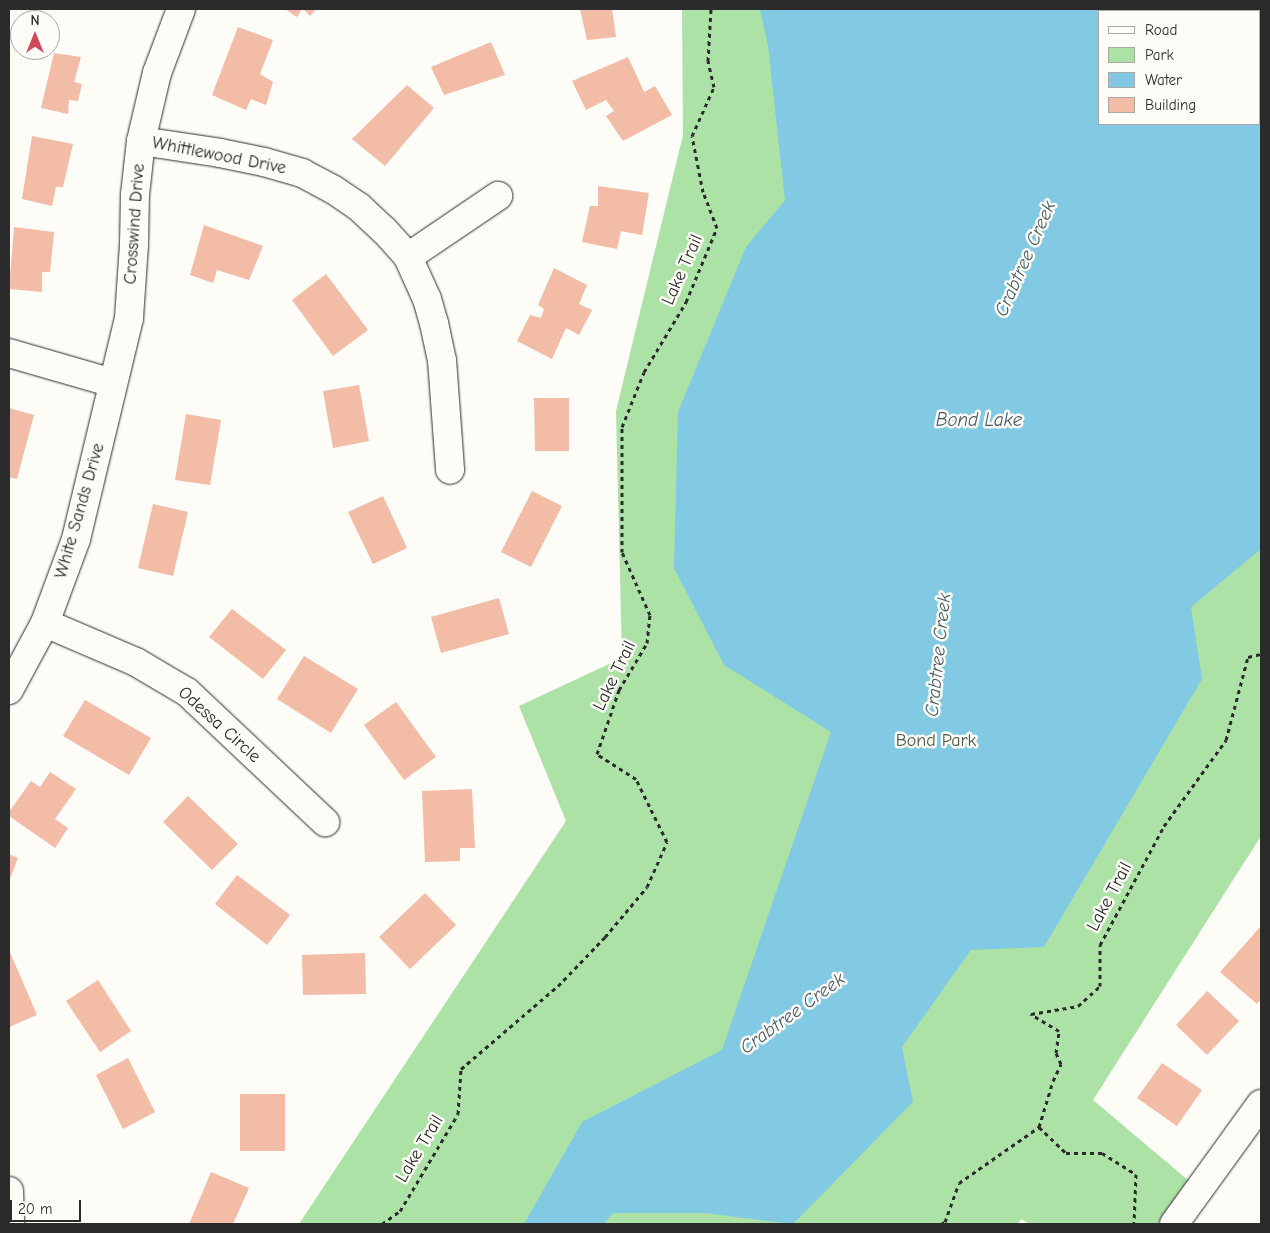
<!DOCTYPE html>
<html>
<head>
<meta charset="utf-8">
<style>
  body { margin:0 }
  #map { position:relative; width:1270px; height:1233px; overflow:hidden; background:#fdfcf7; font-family:"Comic Neue",sans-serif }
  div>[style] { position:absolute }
  .green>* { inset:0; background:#ace2a5 }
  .water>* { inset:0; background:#82cae3 }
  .building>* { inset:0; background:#f3bca7 }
  .path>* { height:3px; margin-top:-1.5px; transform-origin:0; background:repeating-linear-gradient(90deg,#2b2b2b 0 4px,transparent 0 8px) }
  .roads { filter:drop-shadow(0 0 1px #2b2b2b) drop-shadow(0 0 1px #2b2b2b) }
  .minor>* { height:28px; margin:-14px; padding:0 14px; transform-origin:14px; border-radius:14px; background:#fdfcf7 }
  span { translate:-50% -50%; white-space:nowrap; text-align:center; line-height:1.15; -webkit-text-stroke:5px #fdfcf7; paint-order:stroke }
  .street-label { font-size:18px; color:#2b2b2b }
  .park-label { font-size:18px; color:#4b594a }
  .water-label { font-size:19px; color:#455b62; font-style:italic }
  .frame { position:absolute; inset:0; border:10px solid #2b2b2b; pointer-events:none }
  .legend { position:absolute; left:1098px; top:10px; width:162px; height:115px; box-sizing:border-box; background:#fdfcf7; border:1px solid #a9a8a5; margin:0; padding:6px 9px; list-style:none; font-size:15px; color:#2b2b2b }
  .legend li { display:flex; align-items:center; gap:10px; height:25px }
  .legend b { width:25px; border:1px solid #a9a8a5 }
  .north { position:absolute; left:10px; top:10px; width:50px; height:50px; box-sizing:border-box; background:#fdfcf7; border:1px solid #a9a8a5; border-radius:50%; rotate:0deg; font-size:14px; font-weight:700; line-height:20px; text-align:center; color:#2b2b2b }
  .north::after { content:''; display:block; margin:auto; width:18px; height:22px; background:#d1495b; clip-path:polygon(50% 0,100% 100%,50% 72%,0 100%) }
  .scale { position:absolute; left:10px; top:1200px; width:71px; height:22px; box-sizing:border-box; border:2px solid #2b2b2b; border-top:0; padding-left:6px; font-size:15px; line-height:18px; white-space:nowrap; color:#2b2b2b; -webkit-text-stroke:4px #fdfcf7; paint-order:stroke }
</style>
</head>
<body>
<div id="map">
  <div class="green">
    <div style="clip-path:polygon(evenodd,682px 9px,1261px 9px,1261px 836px,1093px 1100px,1188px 1180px,1157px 1224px,1029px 1224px,1022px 1219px,1017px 1224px,299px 1224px,566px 821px,519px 706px,622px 658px,616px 411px,683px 135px,682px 9px,1099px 11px,1259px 11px,1259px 124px,1099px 124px,1099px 11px)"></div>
  </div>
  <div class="water">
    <div style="clip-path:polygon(evenodd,760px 9px,1261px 9px,1261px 549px,1191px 607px,1202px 679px,1044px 947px,971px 950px,902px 1047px,913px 1102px,793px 1224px,704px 1213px,613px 1213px,604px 1224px,524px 1224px,582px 1122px,722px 1050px,831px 732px,724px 665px,674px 568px,678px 412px,746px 247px,785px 200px,768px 46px,760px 9px,1099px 11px,1259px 11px,1259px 124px,1099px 124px,1099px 11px)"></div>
  </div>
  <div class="building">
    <div style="clip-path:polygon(285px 9px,302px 9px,297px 17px)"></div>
    <div style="clip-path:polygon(303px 9px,316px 9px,310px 16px)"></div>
    <div style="clip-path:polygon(580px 9px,612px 9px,616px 37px,587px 40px)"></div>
    <div style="clip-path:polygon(238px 27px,273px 40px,260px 74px,273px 82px,266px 105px,251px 99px,246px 110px,212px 95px)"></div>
    <div style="clip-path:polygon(491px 42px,505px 75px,444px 95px,431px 67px)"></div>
    <div style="clip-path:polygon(54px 53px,81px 57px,74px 82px,82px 84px,78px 101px,69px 100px,68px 114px,41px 108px)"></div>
    <div style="clip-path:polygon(628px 57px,644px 92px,655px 86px,672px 115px,623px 141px,606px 116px,614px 111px,606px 100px,586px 110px,572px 81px)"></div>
    <div style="clip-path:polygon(407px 85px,434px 108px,385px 166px,352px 139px)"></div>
    <div style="clip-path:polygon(32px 136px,73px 144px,63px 187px,56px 187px,52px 206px,22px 199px)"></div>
    <div style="clip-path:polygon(598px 186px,649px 193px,642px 235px,621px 231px,617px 249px,582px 242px,590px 206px,598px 206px)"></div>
    <div style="clip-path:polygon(204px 225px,263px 246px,249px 280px,217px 270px,213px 283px,190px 275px)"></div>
    <div style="clip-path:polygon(14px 227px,54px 232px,50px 272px,42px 272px,42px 292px,9px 289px)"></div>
    <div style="clip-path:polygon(554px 268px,587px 285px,579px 304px,592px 310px,579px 335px,566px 328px,552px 359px,517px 341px,530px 315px,541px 318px,544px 309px,538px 305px)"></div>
    <div style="clip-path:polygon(326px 274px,368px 330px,333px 356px,292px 300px)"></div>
    <div style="clip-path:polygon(359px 385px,369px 441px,333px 448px,323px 391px)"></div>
    <div style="clip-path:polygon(534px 398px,569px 398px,569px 451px,535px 451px)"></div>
    <div style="clip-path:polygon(9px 408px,34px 415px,17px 479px,9px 477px)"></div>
    <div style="clip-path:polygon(186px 414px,221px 420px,210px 485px,175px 480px)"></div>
    <div style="clip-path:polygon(532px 491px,562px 506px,531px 567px,501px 552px)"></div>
    <div style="clip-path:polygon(383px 496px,407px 548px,373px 564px,348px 512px)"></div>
    <div style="clip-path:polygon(153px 504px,188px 512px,173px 576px,138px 568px)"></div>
    <div style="clip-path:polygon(499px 598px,509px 634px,441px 653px,431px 617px)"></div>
    <div style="clip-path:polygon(232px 609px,286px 650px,263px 679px,209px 637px)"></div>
    <div style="clip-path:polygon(304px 656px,358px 689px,331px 733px,277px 699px)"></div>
    <div style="clip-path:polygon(85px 700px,151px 738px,129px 775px,63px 736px)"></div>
    <div style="clip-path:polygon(396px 702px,436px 757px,404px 780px,364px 725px)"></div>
    <div style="clip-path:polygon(50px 772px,76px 789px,55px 819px,68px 828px,55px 848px,9px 816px,9px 812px,31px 781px,40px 787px)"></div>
    <div style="clip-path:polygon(472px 789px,475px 848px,460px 848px,460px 861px,425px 862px,422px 791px)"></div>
    <div style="clip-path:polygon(188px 796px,238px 844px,212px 870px,163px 822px)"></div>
    <div style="clip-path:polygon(9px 854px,18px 858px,9px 881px)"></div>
    <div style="clip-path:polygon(237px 875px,290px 915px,267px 945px,215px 904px)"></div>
    <div style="clip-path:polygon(425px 893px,456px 925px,410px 969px,379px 937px)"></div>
    <div style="clip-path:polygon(1261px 926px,1261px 999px,1257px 1004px,1220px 972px)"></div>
    <div style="clip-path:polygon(9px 950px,37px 1015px,9px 1027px)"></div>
    <div style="clip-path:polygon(365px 953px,366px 994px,303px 995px,302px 955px)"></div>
    <div style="clip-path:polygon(98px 980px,131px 1031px,100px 1052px,66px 1001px)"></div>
    <div style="clip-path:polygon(1207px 991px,1239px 1021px,1207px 1055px,1176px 1025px)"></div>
    <div style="clip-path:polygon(128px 1058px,155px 1112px,123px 1129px,96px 1075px)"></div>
    <div style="clip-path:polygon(1162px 1063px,1202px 1090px,1177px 1126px,1137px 1098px)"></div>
    <div style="clip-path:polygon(240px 1094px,285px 1094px,285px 1151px,240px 1151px)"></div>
    <div style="clip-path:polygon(211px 1172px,249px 1188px,233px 1224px,189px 1224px)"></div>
  </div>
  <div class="path">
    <div style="left:1039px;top:1127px;width:37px;rotate:44deg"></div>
    <div style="left:1066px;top:1153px;width:36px"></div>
    <div style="left:1102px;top:1153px;width:40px;rotate:32deg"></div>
    <div style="left:1136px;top:1174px;width:50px;rotate:92.3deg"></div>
    <div style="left:382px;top:1224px;width:22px;rotate:-36deg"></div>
    <div style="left:400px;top:1211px;width:113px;rotate:-59.1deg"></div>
    <div style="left:458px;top:1114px;width:45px;rotate:-86.2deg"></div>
    <div style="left:461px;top:1069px;width:128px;rotate:-40.6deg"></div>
    <div style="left:558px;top:986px;width:68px;rotate:-46.2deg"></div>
    <div style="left:605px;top:937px;width:65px;rotate:-50deg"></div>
    <div style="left:647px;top:887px;width:49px;rotate:-66deg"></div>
    <div style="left:667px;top:842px;width:70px;rotate:-116.2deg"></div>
    <div style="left:636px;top:779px;width:46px;rotate:-147.3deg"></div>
    <div style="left:597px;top:754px;width:68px;rotate:-71deg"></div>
    <div style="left:619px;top:690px;width:55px;rotate:-59.2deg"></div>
    <div style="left:647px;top:643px;width:28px;rotate:-84deg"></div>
    <div style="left:650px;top:615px;width:69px;rotate:-114deg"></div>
    <div style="left:622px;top:552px;width:125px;rotate:-90deg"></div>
    <div style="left:622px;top:427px;width:59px;rotate:-68.2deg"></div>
    <div style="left:644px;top:372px;width:82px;rotate:-59deg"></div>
    <div style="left:686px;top:302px;width:80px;rotate:-67.3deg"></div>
    <div style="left:717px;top:228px;width:39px;rotate:-111deg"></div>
    <div style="left:703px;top:192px;width:57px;rotate:-101.1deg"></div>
    <div style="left:692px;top:136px;width:54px;rotate:-65.8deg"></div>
    <div style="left:714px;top:87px;width:27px;rotate:-103deg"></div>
    <div style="left:708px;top:61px;width:52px;rotate:-86.7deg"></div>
    <div style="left:941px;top:1224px;width:4px;rotate:-27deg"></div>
    <div style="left:945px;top:1222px;width:41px;rotate:-70.3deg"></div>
    <div style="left:959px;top:1183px;width:98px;rotate:-35deg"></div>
    <div style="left:1039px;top:1127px;width:48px;rotate:-73.1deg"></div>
    <div style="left:1053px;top:1081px;width:19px;rotate:-65deg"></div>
    <div style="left:1061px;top:1064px;width:12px;rotate:-114deg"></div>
    <div style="left:1056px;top:1053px;width:22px;rotate:-82deg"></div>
    <div style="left:1059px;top:1031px;width:33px;rotate:-149deg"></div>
    <div style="left:1031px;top:1014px;width:48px;rotate:-9.7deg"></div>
    <div style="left:1078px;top:1006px;width:30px;rotate:-42deg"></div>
    <div style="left:1100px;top:986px;width:41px;rotate:-90deg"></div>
    <div style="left:1100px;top:945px;width:135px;rotate:-61.7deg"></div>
    <div style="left:1164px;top:826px;width:106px;rotate:-54.2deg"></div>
    <div style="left:1226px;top:740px;width:86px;rotate:-75.2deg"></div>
    <div style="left:1248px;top:657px;width:13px;rotate:-13deg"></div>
  </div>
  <div class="roads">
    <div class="minor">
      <div style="left:141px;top:141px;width:80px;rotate:8.6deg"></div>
      <div style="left:220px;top:153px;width:45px;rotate:11.6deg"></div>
      <div style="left:264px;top:162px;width:40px;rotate:16deg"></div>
      <div style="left:302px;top:173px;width:36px;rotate:28deg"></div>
      <div style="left:334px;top:190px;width:30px;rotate:34deg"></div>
      <div style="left:359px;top:207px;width:34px;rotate:43deg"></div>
      <div style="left:384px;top:230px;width:36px;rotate:48deg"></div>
      <div style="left:408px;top:257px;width:46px;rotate:65.7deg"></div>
      <div style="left:427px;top:299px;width:25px;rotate:74deg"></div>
      <div style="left:434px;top:323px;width:38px;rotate:78deg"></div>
      <div style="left:442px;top:360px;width:110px;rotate:85.8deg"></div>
      <div style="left:408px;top:257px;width:109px;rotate:-34.1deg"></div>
      <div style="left:9px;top:353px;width:108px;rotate:16.1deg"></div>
      <div style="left:45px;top:623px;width:99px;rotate:23.2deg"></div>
      <div style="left:136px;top:662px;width:59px;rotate:30.5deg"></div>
      <div style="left:187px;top:692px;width:190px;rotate:43.3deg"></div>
      <div style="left:9px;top:690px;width:76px;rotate:-61.8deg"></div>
      <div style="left:45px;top:623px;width:90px;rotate:-69.7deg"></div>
      <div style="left:76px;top:539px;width:227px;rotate:-76.5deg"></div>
      <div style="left:129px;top:318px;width:73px;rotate:-86.1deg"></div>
      <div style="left:134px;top:245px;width:50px;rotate:-88.9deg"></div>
      <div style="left:135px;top:195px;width:54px;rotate:-83.7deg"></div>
      <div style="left:141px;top:141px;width:70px;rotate:-76.8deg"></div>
      <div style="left:157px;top:73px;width:68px;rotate:-69.4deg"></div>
      <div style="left:9px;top:1191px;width:33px;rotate:88deg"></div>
      <div style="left:1174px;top:1224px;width:148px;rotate:-54.1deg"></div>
    </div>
  </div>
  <div class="street-label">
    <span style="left:219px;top:156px;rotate:11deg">Whittlewood Drive</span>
    <span style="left:135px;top:224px;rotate:-86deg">Crosswind Drive</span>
    <span style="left:683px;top:270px;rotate:-66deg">Lake Trail</span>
    <span style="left:80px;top:511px;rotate:-74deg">White Sands Drive</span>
    <span style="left:615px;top:676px;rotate:-64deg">Lake Trail</span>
    <span style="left:219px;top:725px;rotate:42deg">Odessa Circle</span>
    <span style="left:1110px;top:897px;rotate:-62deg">Lake Trail</span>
    <span style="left:420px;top:1149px;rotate:-59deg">Lake Trail</span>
  </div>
  <div class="park-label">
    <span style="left:936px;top:741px">Bond Park</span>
  </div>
  <div class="water-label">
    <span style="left:1026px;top:259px;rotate:-66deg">Crabtree Creek</span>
    <span style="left:979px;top:421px">Bond Lake</span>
    <span style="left:939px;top:655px;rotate:-84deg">Crabtree Creek</span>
    <span style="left:793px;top:1014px;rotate:-36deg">Crabtree Creek</span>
  </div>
  <div class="frame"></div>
  <ul class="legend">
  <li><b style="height:6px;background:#fdfcf7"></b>Road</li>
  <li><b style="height:14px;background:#ace2a5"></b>Park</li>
  <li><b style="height:14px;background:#82cae3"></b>Water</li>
  <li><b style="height:14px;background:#f3bca7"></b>Building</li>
  </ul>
  <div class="north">N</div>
  <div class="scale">20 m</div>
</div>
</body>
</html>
